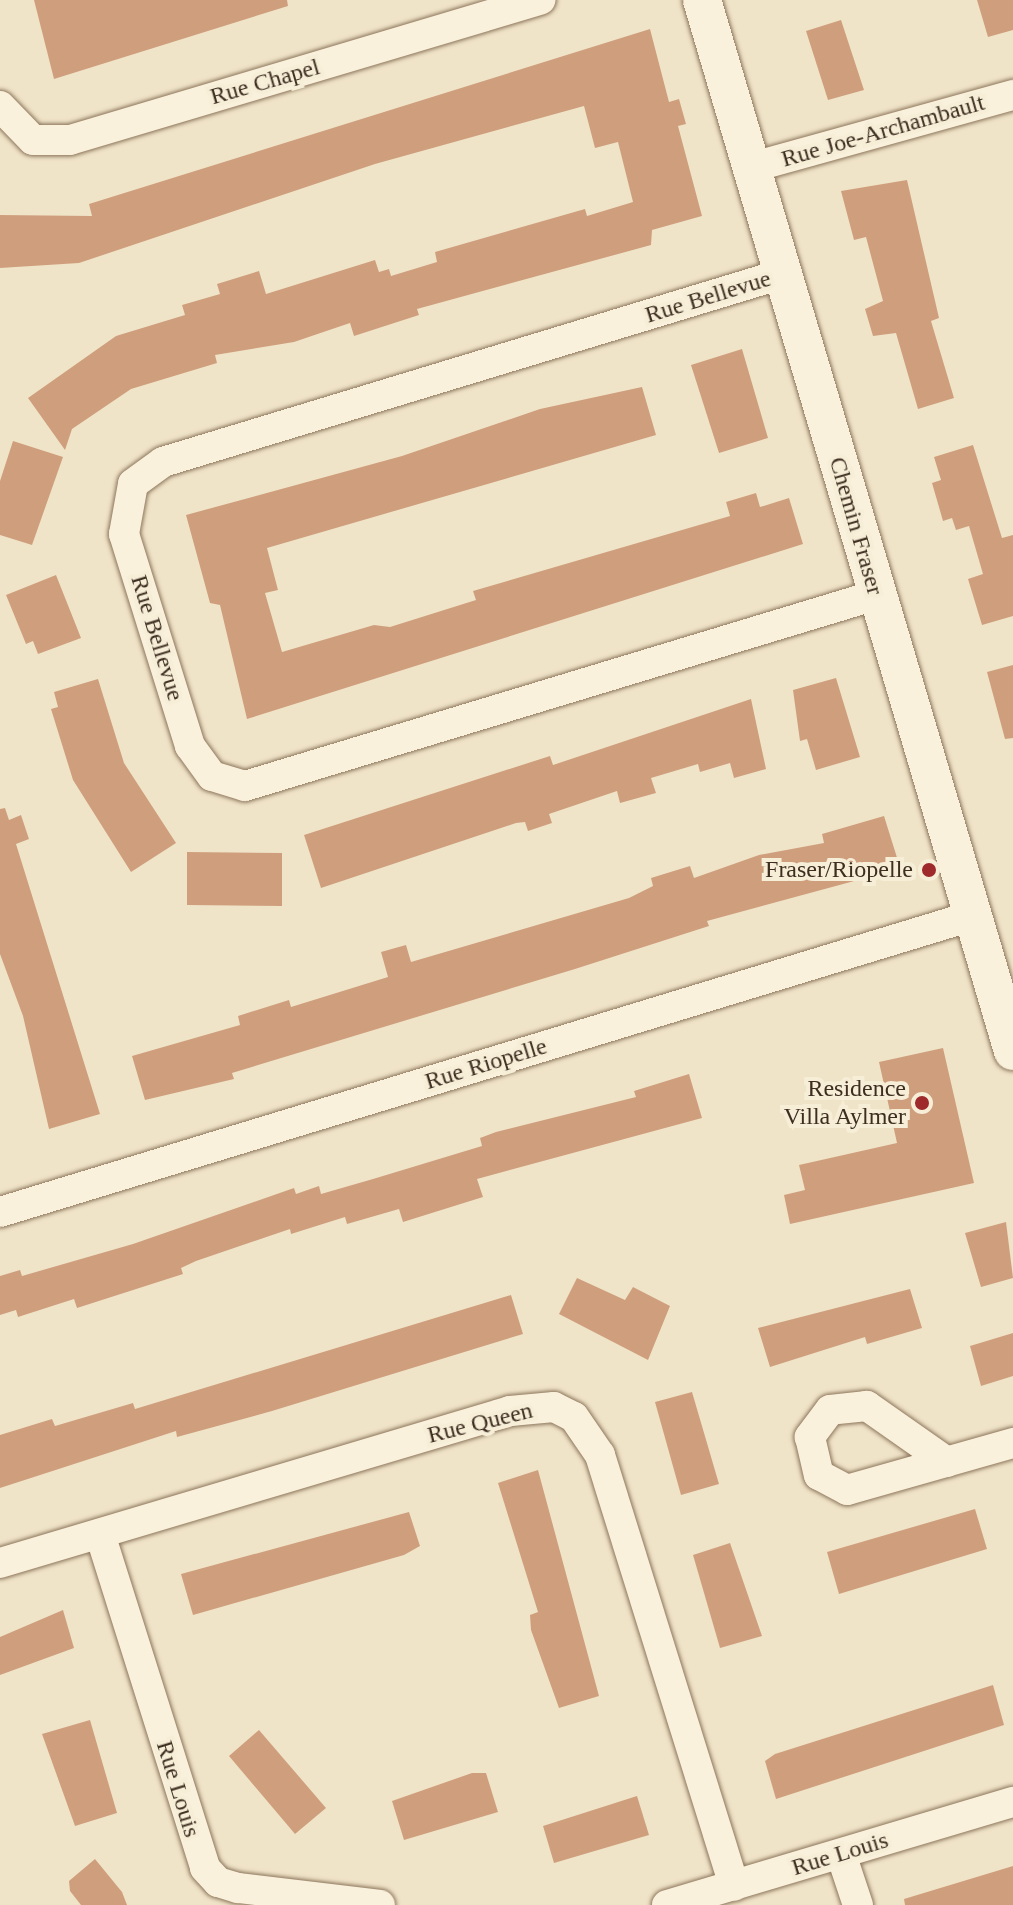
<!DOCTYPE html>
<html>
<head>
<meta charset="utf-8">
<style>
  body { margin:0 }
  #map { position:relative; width:1013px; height:1905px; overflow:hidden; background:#f0e4c8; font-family:Georgia,serif }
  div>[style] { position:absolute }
  .building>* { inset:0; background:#cf9f7d }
  .roads { filter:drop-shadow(0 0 2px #8d765c) drop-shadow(0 0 2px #8d765c) }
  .minor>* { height:30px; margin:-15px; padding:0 15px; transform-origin:15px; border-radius:15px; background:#faf1dc }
  .tertiary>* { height:38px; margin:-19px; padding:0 19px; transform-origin:19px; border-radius:19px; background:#faf1dc }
  .dots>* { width:22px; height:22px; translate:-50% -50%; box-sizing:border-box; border:4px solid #f7eed8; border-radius:50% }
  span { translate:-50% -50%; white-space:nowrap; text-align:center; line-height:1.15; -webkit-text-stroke:8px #f7eed8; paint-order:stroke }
  .street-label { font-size:24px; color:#3d2e20 }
  .poi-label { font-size:24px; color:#3d2e20 }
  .right { translate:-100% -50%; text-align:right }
</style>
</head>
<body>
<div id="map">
  <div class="building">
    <div style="clip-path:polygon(34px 0,287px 0,288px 6px,54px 79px)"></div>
    <div style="clip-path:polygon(977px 0,1013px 0,1013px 30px,988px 37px)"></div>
    <div style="clip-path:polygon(841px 20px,864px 90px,828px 100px,806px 31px)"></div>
    <div style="clip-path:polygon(650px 29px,669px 102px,679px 99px,686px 124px,678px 126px,702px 216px,652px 230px,651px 245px,417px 309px,419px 315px,354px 336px,350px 323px,294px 342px,215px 355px,217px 363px,131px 389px,72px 429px,65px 450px,28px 398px,116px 336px,185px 315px,182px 305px,220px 294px,217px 284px,259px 271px,266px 294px,375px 260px,379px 272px,389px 269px,391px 276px,437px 262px,435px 252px,585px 209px,587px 216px,633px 202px,618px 142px,595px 148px,584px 106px,375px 164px,79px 263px,0 268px,0 215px,92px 216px,89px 204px)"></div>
    <div style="clip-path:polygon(907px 180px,939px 318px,931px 321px,954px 398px,918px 409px,896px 333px,873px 336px,865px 309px,883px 301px,866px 237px,854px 240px,841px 191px)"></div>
    <div style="clip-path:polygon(742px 349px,768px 438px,719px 453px,691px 365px)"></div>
    <div style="clip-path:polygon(642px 387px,656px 435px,267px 548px,278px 590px,265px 593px,282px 652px,374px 625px,390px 627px,476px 600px,473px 591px,730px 516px,726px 502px,756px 493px,760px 507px,789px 498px,803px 544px,247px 719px,220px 605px,210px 603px,186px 515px,402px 456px,540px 409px)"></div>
    <div style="clip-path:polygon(13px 441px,63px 457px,32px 545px,0 535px,0 481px)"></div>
    <div style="clip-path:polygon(973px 445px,1002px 538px,1013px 535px,1013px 616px,982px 625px,968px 579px,983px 574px,969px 526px,956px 530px,952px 518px,943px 521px,932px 483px,941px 480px,934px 457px)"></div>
    <div style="clip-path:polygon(56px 575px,81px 638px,38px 654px,33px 641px,26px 644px,6px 595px)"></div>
    <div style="clip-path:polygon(1013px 665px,1013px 738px,1005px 739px,987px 672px)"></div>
    <div style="clip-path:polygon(836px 678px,860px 757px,816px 770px,807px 739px,800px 741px,793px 690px)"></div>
    <div style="clip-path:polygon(98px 679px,124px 763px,176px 843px,131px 872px,73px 780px,51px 709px,58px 707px,54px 692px)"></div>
    <div style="clip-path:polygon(751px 699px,766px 769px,734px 778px,730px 763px,700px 772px,698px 764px,651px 778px,656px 793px,620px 803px,617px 791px,549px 814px,552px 823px,528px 831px,525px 822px,516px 823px,321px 888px,304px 835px,550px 756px,553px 765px)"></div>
    <div style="clip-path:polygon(5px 808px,9px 820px,21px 815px,29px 839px,16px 844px,100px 1114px,49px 1129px,23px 1016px,0 954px,0 809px)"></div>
    <div style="clip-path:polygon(884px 816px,899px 864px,869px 877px,707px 921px,709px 926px,575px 969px,232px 1073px,234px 1079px,145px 1100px,132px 1056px,240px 1025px,238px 1016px,289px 1000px,291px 1007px,388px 977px,381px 952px,406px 945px,411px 962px,629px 898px,653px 886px,651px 878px,690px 866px,694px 878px,759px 855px,824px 843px,822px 834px)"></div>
    <div style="clip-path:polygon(187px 852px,282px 853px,282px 906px,187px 905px)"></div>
    <div style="clip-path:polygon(943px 1048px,974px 1183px,790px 1224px,784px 1195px,805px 1190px,799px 1165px,897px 1143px,879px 1062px)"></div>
    <div style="clip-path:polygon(689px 1074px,702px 1118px,477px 1179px,483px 1197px,403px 1222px,399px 1209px,347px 1224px,345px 1217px,291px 1234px,290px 1229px,196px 1261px,181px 1268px,183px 1274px,77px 1308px,74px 1299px,18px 1317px,16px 1310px,0 1315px,0 1276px,20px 1270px,22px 1276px,133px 1244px,294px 1188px,296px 1194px,319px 1186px,321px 1194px,373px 1179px,482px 1146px,480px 1138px,496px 1132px,636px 1097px,634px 1091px)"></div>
    <div style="clip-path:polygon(1006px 1222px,1013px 1278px,981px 1287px,965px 1233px)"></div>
    <div style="clip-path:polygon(577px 1278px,625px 1300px,633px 1287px,670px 1306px,648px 1360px,559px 1314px)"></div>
    <div style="clip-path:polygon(910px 1289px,922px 1328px,867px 1344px,865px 1337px,770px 1367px,758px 1328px)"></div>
    <div style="clip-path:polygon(511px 1295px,523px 1334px,272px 1411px,177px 1437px,176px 1431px,0 1488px,0 1435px,52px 1419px,55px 1426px,133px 1403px,135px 1409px)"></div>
    <div style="clip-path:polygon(1013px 1333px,1013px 1376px,981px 1386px,970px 1346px)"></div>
    <div style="clip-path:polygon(692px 1392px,719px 1484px,681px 1495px,655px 1402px)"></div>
    <div style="clip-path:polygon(538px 1470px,599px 1696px,559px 1708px,531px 1630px,530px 1615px,538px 1612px,498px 1483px)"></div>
    <div style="clip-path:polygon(975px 1509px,987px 1549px,839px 1594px,827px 1552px)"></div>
    <div style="clip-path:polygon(409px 1512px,420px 1546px,404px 1555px,193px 1615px,181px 1574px)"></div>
    <div style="clip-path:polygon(730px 1543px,762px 1636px,720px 1648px,693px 1555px)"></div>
    <div style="clip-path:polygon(63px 1610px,74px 1648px,0 1675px,0 1637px)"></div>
    <div style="clip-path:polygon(993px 1685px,1004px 1725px,776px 1799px,765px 1761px,775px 1754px)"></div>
    <div style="clip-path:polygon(90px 1720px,117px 1813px,75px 1826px,42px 1734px)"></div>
    <div style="clip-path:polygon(259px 1730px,326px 1808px,295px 1834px,229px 1756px)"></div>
    <div style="clip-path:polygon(472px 1773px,486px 1773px,498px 1812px,404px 1840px,392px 1801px)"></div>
    <div style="clip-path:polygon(637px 1796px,649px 1835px,554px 1863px,543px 1826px)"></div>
    <div style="clip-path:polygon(95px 1859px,122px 1892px,127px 1905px,81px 1905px,70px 1891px,69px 1881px)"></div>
    <div style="clip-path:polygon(1013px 1866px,1013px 1905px,905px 1905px,904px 1899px)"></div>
  </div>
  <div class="roads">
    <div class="minor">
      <div style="left:0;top:106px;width:47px;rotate:45.9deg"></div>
      <div style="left:33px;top:140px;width:37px"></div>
      <div style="left:70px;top:140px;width:491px;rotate:-16.6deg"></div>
      <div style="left:753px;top:167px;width:270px;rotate:-15.5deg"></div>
      <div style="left:782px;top:274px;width:647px;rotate:163.11deg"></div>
      <div style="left:163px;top:462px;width:37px;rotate:144deg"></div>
      <div style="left:133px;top:484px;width:51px;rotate:100.2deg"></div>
      <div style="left:124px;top:534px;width:222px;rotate:72.7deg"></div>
      <div style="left:190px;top:746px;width:37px;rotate:54deg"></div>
      <div style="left:212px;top:776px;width:34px;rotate:17deg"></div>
      <div style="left:245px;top:786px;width:659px;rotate:-16.84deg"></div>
      <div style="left:0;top:1212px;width:1016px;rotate:-16.94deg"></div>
      <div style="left:947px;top:1462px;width:98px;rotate:-145deg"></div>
      <div style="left:867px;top:1406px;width:37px;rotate:174deg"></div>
      <div style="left:830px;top:1410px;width:34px;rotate:127deg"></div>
      <div style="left:810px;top:1437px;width:39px;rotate:77deg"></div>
      <div style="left:819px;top:1475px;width:32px;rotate:28deg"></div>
      <div style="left:847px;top:1490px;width:173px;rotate:-15.8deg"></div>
      <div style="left:100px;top:1534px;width:350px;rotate:72.5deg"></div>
      <div style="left:205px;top:1868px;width:19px;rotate:47deg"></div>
      <div style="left:218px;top:1882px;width:21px;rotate:17deg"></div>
      <div style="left:238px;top:1888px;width:143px;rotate:6.8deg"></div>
      <div style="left:0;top:1563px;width:532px;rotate:-16.6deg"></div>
      <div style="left:510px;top:1411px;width:44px;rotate:-5.2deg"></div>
      <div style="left:554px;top:1407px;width:22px;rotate:27deg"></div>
      <div style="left:574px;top:1417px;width:46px;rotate:55.6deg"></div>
      <div style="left:600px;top:1455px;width:451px;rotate:72.7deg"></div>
      <div style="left:841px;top:1854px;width:54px;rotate:71.6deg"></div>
      <div style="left:667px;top:1905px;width:361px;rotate:-16.6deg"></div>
    </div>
    <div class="tertiary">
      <div style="left:702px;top:0;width:1096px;rotate:73.52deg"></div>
    </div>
  </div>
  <div class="dots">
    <div style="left:929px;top:870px;background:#9e2a2b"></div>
    <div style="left:922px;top:1103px;background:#9e2a2b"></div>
  </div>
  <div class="street-label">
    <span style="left:265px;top:82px;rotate:-16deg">Rue Chapel</span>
    <span style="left:883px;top:131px;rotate:-16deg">Rue Joe-Archambault</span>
    <span style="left:708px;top:297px;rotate:-17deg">Rue Bellevue</span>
    <span style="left:856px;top:526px;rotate:74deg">Chemin Fraser</span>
    <span style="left:157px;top:638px;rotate:73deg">Rue Bellevue</span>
    <span style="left:486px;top:1064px;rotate:-17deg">Rue Riopelle</span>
    <span style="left:480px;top:1423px;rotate:-14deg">Rue Queen</span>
    <span style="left:178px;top:1789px;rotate:73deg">Rue Louis</span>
    <span style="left:840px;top:1854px;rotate:-17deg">Rue Louis</span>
  </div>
  <div class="poi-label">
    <span class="right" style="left:913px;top:870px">Fraser/Riopelle</span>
    <span class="right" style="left:906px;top:1103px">Residence<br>Villa Aylmer</span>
  </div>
</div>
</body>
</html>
